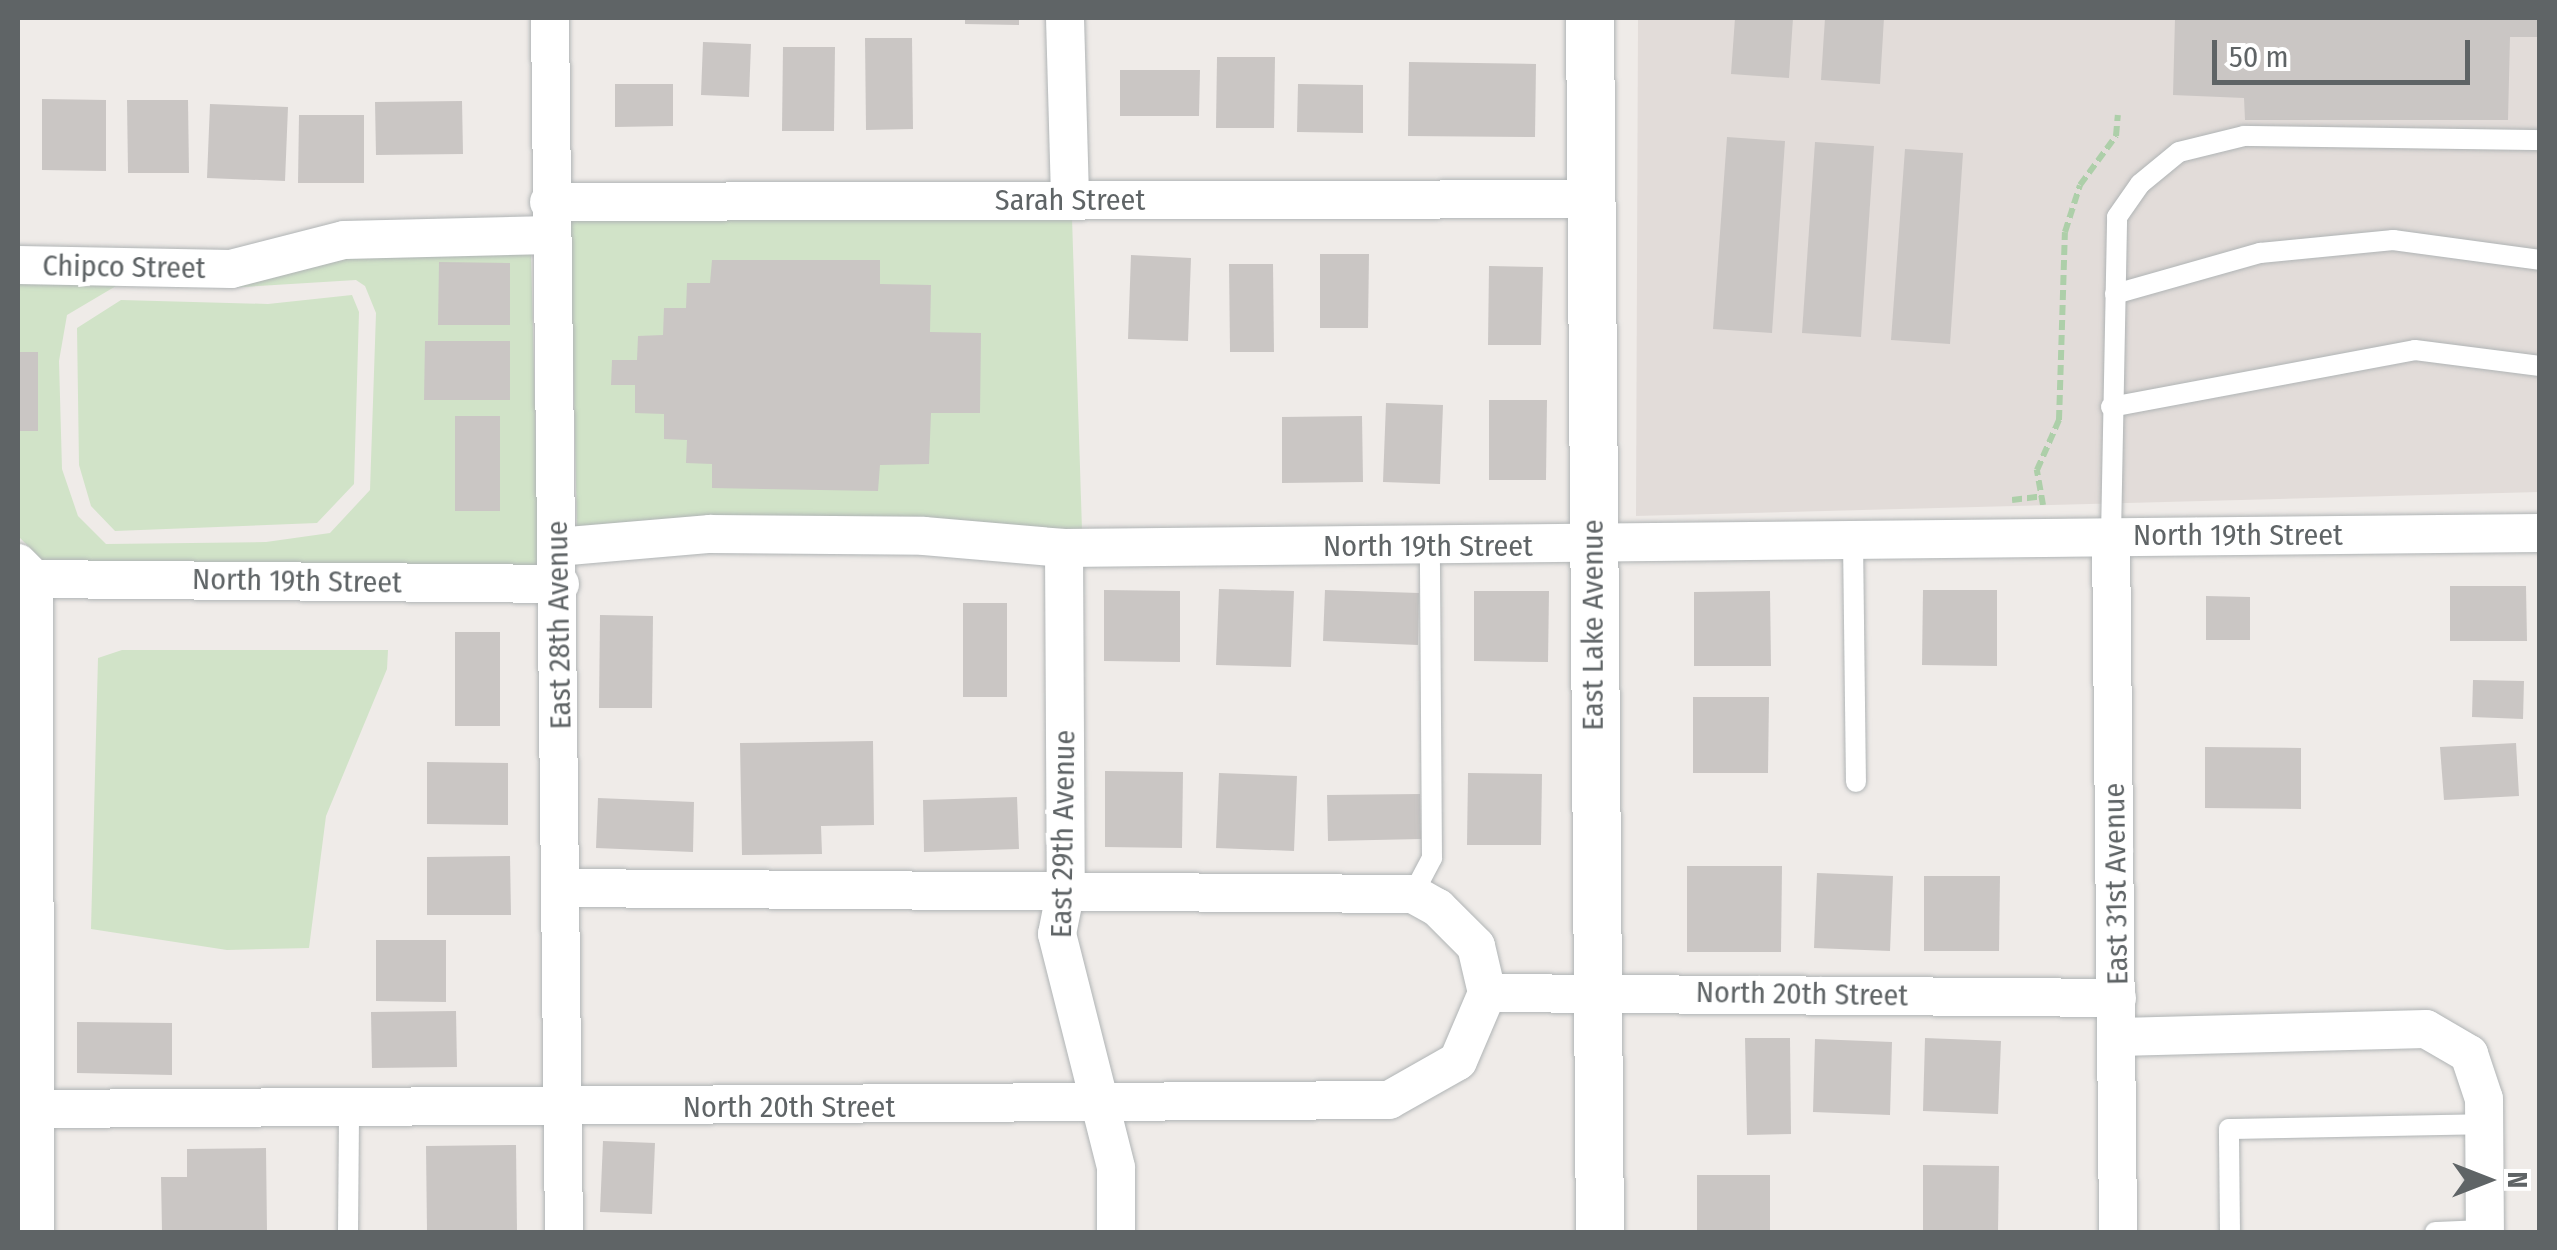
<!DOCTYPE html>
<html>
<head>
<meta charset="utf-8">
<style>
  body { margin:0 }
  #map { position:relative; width:2557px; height:1250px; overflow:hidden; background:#efebe8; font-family:"Fira Sans Condensed",sans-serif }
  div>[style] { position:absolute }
  .education>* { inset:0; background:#e2dcd9 }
  .green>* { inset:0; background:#d1e3c8 }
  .building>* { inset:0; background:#cac6c4 }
  .path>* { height:6px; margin-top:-3px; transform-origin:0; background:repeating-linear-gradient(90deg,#adcfa9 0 10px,transparent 0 15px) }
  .roads { filter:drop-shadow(0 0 2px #b0b4b5) drop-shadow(0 0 2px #b0b4b5) }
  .service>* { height:20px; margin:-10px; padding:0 10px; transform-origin:10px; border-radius:10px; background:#fff }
  .minor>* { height:38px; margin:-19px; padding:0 19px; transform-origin:19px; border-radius:19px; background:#fff }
  .tertiary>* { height:48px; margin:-24px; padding:0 24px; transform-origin:24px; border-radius:24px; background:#fff }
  span { translate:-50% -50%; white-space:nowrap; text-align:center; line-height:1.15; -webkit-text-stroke:9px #fff; paint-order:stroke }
  .street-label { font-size:30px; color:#5f6466 }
  .frame { position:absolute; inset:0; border:20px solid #5f6466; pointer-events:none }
  .north { position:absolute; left:2437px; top:1130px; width:100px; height:100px; -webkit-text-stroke:8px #fff; paint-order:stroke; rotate:90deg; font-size:28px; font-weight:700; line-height:40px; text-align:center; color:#5f6466 }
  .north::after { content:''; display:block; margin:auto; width:35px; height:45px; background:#5f6466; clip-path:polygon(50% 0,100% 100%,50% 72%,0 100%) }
  .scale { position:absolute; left:2212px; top:40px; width:258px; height:45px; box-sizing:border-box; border:5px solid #5f6466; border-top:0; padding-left:12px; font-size:30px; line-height:35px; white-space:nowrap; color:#5f6466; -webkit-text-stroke:8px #fff; paint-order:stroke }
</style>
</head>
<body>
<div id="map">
  <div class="education">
    <div style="clip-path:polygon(1638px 18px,2539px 18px,2539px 492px,1636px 516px)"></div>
  </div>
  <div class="green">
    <div style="clip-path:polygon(1072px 218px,1082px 530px,577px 528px,570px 220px)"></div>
    <div style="clip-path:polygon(531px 253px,539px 566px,43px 561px,18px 536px,18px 283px,216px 286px,116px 286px,67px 315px,59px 361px,62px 469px,78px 516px,106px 544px,266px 542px,330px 533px,370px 490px,376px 313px,365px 286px,356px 280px,227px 288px,347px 257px)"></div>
    <div style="clip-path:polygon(352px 295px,359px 312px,354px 484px,317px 523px,115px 531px,91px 506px,79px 465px,77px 328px,121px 300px,268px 304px)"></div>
    <div style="clip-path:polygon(122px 650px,388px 650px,387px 669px,326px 816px,309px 948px,227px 950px,91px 929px,98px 658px)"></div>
  </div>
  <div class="building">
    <div style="clip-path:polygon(965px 18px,1019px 18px,1019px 25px,965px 24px)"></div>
    <div style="clip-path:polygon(1735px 18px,1793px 18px,1789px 78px,1731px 74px)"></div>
    <div style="clip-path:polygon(1825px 18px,1884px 18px,1880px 84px,1821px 80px)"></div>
    <div style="clip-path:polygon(2175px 18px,2540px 18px,2540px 37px,2510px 37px,2508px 120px,2245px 120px,2244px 98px,2173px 95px)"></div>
    <div style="clip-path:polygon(865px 38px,912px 38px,913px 129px,866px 130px)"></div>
    <div style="clip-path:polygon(703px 42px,751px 44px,749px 97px,701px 95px)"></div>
    <div style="clip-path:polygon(783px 47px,835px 47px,834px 131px,782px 131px)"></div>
    <div style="clip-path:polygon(1217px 57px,1275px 57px,1274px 128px,1216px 128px)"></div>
    <div style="clip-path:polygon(1409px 62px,1536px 64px,1535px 137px,1408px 136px)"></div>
    <div style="clip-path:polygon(1120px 70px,1200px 70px,1199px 116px,1120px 116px)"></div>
    <div style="clip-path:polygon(615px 84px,673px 84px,673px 126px,615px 127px)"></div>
    <div style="clip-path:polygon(1298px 84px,1363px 85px,1363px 133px,1297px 132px)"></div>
    <div style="clip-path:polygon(42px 99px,106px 100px,106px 171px,42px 170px)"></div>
    <div style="clip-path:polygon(127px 100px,188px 100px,189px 173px,128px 173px)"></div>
    <div style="clip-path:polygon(462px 101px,463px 154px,376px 155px,375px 102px)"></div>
    <div style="clip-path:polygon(210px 104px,288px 107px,285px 181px,207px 178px)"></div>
    <div style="clip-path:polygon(299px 115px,364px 115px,364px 183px,298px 183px)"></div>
    <div style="clip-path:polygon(1727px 137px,1785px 141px,1772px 333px,1713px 329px)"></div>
    <div style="clip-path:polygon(1815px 142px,1874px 146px,1861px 337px,1802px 333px)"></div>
    <div style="clip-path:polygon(1905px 149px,1963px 153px,1950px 344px,1891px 340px)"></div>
    <div style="clip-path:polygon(1320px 254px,1369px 254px,1368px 328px,1320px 328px)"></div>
    <div style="clip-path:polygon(1131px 255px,1191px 258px,1188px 341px,1128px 339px)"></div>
    <div style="clip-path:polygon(712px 260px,880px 260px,880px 284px,931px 285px,930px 332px,981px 333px,980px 413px,931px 413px,929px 464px,880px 465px,878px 491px,712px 488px,712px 464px,686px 463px,687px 440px,664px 439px,664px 414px,635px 413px,635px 385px,611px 385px,612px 360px,637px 360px,638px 336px,663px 335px,664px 308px,686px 308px,687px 283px,710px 283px)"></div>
    <div style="clip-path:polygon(439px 262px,510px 263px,510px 325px,438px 325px)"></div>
    <div style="clip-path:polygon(1229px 264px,1273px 264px,1274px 352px,1230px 352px)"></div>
    <div style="clip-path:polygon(1489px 266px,1543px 267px,1541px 345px,1488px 345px)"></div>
    <div style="clip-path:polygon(425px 341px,510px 341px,510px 400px,424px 400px)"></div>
    <div style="clip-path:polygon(18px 352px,38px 352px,38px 431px,18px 431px)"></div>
    <div style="clip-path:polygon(1489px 400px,1547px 400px,1546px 480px,1489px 480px)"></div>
    <div style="clip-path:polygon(1386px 403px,1443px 405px,1440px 484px,1383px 482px)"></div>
    <div style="clip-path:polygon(455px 416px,500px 416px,500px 511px,455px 511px)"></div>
    <div style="clip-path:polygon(1362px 416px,1363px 482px,1282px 483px,1282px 417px)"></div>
    <div style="clip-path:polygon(2450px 586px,2526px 586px,2527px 641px,2450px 641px)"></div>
    <div style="clip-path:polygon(1219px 589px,1294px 591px,1291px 667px,1216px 665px)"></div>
    <div style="clip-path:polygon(1104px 590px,1180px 591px,1180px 662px,1104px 661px)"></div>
    <div style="clip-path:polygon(1325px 590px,1419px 593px,1418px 645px,1323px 641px)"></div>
    <div style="clip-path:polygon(1923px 590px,1997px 590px,1997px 666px,1922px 665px)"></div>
    <div style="clip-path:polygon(1474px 591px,1549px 591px,1548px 662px,1474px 661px)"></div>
    <div style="clip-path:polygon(1770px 591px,1771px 666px,1694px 666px,1694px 592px)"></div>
    <div style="clip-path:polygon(2206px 596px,2250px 597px,2250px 640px,2206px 640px)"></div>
    <div style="clip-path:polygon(963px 603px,1007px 603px,1007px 697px,963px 697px)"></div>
    <div style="clip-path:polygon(600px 615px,653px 616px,652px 708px,599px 708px)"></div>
    <div style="clip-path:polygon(455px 632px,500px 632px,500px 726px,455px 726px)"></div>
    <div style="clip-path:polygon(2473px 680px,2524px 681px,2523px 719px,2472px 717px)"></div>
    <div style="clip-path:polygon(1693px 697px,1769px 697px,1768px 773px,1693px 773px)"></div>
    <div style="clip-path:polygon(873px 741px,874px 825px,821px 826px,822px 854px,742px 855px,740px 743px)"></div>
    <div style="clip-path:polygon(2516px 743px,2519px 796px,2444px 800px,2440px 747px)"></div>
    <div style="clip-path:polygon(2205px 747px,2301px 748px,2301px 809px,2205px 808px)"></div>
    <div style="clip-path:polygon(427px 762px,508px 763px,508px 825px,427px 824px)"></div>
    <div style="clip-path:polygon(1105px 771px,1183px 772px,1182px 848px,1105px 847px)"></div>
    <div style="clip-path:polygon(1219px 773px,1297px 776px,1294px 851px,1216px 848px)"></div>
    <div style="clip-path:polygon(1468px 773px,1542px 774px,1541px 845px,1467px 845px)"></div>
    <div style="clip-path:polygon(1420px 794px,1421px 839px,1328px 841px,1327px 795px)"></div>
    <div style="clip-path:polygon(1017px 797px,1019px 849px,924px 852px,923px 800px)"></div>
    <div style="clip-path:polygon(598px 798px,694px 802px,693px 852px,596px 848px)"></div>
    <div style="clip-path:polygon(510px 856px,511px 915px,427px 915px,427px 857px)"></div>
    <div style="clip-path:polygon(1687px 866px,1782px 866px,1781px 952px,1687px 952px)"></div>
    <div style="clip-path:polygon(1817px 873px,1893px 876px,1890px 951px,1814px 948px)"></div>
    <div style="clip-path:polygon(1924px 876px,2000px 876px,1999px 951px,1924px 951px)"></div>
    <div style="clip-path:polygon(376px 940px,446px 940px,446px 1002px,376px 1001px)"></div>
    <div style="clip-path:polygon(456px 1011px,457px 1067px,372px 1068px,371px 1012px)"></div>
    <div style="clip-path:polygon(77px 1022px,172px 1023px,172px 1075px,77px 1073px)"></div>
    <div style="clip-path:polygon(1745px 1038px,1790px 1038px,1791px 1134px,1747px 1135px)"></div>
    <div style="clip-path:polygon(1925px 1038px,2001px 1041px,1998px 1114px,1923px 1111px)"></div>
    <div style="clip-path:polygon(1815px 1039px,1892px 1042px,1890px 1115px,1813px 1112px)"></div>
    <div style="clip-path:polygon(603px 1141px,655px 1143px,652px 1214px,600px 1212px)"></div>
    <div style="clip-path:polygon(516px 1145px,517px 1232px,427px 1232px,426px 1146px)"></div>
    <div style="clip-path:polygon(266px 1148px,267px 1232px,162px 1232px,161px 1177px,187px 1177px,187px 1149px)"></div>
    <div style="clip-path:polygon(1923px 1165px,1999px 1166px,1998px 1232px,1923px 1232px)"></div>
    <div style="clip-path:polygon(1697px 1175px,1770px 1175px,1770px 1232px,1697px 1232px)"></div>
  </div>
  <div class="path">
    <div style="left:2012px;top:500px;width:26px;rotate:-7deg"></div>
    <div style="left:2043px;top:505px;width:36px;rotate:-100deg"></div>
    <div style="left:2037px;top:470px;width:55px;rotate:-66.3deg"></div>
    <div style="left:2059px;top:420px;width:188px;rotate:-88.2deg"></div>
    <div style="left:2065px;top:232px;width:49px;rotate:-72.3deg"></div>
    <div style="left:2080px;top:185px;width:61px;rotate:-53.7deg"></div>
    <div style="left:2116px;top:136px;width:21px;rotate:-85deg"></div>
  </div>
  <div class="roads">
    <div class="service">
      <div style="left:2115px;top:294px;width:151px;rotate:-15.8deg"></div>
      <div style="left:2260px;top:253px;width:134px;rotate:-5.6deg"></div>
      <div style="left:2393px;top:240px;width:148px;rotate:7.7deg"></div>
      <div style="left:2111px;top:407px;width:309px;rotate:-10.6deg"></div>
      <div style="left:2415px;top:350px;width:126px;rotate:7.3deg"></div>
      <div style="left:2111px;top:536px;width:319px;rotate:-88.9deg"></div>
      <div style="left:2117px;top:217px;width:40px;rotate:-55.1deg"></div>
      <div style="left:2140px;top:184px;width:50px;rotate:-39.4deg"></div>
      <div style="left:2179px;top:152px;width:67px;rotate:-13.8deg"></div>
      <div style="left:2244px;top:136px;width:296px;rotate:0.8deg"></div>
      <div style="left:1853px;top:540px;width:242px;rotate:89.3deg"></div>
      <div style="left:1413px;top:894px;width:41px;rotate:-62.2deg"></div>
      <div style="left:1432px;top:858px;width:312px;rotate:-90.4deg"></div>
      <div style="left:348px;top:1232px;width:124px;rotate:-89.5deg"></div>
      <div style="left:2230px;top:1232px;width:103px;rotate:-90.6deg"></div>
      <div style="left:2229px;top:1129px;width:255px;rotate:-1.1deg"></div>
      <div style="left:2435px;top:1232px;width:50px;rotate:-2.3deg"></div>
    </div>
    <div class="minor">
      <div style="left:550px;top:18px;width:1214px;rotate:89.34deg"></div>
      <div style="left:1065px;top:18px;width:182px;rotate:88.4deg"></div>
      <div style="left:549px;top:202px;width:1042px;rotate:-0.16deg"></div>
      <div style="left:18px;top:265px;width:213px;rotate:1.1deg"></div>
      <div style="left:231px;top:269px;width:117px;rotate:-14.4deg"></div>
      <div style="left:344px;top:240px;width:206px;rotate:-1.4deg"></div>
      <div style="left:2111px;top:536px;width:696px;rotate:89.42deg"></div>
      <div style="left:557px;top:547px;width:154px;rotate:-4.9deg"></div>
      <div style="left:710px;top:534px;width:214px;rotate:0.5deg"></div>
      <div style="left:924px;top:536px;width:141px;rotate:4.9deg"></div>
      <div style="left:1064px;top:548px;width:1476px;rotate:-0.58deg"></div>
      <div style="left:1064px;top:548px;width:341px;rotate:89.7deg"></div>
      <div style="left:1066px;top:889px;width:46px;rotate:101.3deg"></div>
      <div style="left:1057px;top:934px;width:241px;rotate:75.8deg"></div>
      <div style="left:1116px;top:1168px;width:64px;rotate:90deg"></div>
      <div style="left:18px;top:563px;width:23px;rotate:45deg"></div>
      <div style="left:34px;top:579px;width:653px;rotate:89.91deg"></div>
      <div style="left:34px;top:579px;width:526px;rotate:0.54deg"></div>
      <div style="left:1487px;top:993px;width:630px;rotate:0.45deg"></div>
      <div style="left:2119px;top:1037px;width:307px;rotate:-1.5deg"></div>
      <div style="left:2426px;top:1029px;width:50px;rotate:30.2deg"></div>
      <div style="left:2469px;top:1054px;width:47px;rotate:71.6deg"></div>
      <div style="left:2484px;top:1099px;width:133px;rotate:89.6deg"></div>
      <div style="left:35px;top:1109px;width:1354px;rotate:-0.38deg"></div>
      <div style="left:1389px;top:1100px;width:79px;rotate:-29.5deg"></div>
      <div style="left:1458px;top:1061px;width:74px;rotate:-66.9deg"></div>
      <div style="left:1487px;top:993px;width:48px;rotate:-103.2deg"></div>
      <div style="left:1476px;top:946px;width:54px;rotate:-135deg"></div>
      <div style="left:1438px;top:908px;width:29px;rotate:-151deg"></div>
      <div style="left:1413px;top:894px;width:851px;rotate:-179.6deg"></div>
    </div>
    <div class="tertiary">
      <div style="left:1590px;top:18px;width:1214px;rotate:89.53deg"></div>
    </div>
  </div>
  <div class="street-label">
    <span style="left:1070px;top:200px">Sarah Street</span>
    <span style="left:124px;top:267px;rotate:1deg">Chipco Street</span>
    <span style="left:2238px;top:535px">North 19th Street</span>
    <span style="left:1428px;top:546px">North 19th Street</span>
    <span style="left:297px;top:581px;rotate:1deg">North 19th Street</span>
    <span style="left:559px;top:625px;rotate:-91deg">East 28th Avenue</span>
    <span style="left:1593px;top:625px;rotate:-90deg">East Lake Avenue</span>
    <span style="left:1063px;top:834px;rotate:-89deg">East 29th Avenue</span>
    <span style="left:2116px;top:884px;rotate:-91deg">East 31st Avenue</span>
    <span style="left:1802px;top:994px;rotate:1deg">North 20th Street</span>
    <span style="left:789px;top:1107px">North 20th Street</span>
  </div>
  <div class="frame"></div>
  <div class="north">N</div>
  <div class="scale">50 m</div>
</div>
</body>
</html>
